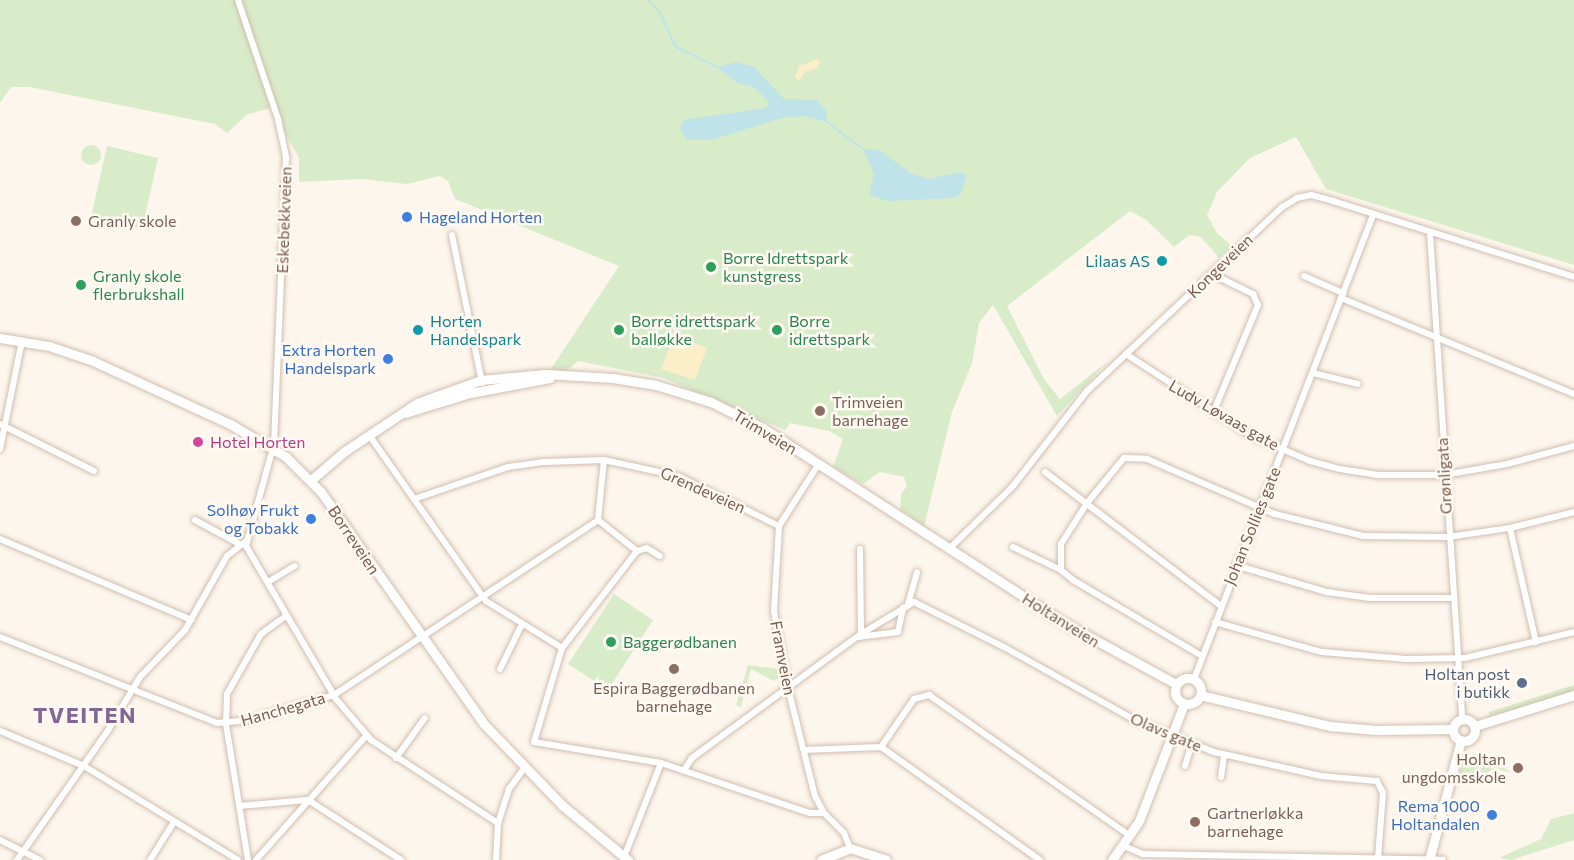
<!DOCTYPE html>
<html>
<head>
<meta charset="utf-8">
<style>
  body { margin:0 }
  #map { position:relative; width:1574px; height:860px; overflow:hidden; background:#fdf6ec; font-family:Commissioner,sans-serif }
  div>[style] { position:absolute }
  .green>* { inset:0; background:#d8ecc9 }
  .round { border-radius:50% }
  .sand>* { inset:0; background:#fcefc7 }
  .water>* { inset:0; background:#bfe3e8 }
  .stream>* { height:2px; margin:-1px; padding:0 1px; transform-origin:1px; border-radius:1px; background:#bfe3e8 }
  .roads { filter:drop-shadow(0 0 2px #d1beb0) drop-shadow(0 0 2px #d1beb0) }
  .minor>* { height:6px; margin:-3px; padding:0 3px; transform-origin:3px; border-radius:3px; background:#fff }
  .secondary>* { height:9px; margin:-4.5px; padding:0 4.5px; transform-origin:4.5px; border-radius:4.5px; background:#fff }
  .secondary>.ring { margin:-4.5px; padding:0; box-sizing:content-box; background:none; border:9px solid #fff; border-radius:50% }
  .dots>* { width:16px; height:16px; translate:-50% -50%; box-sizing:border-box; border:3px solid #fffaf3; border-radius:50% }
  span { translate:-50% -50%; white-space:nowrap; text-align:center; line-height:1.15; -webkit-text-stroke:5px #fffaf3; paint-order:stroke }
  .shop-label { font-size:16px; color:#366cbe }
  .left { translate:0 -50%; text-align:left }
  .right { translate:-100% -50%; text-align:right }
  .street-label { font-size:16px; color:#7a5c4d }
  .education-label { font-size:16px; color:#785e54 }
  .leisure-label { font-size:16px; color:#27864d }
  .culture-label { font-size:16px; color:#0d838f }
  .hotel-label { font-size:16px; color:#b23c85 }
  .service-label { font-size:16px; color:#4e5e75 }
  .district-label { font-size:22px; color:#846695; font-weight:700; letter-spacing:1.5px }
</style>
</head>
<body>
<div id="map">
  <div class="green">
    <div style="clip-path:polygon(0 0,1574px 0,1574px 265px,1326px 189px,1296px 137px,1250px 158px,1217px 192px,1207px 215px,1217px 233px,1232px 246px,1219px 258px,1201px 237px,1189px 235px,1174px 247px,1145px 219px,1130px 211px,1007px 306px,1044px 379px,1060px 399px,1107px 362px,1057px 416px,993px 305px,979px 323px,972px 363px,952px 412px,924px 526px,900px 509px,901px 494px,907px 486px,904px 477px,880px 472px,863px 484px,833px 467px,843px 439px,829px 431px,790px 423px,785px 430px,664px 378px,578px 361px,566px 371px,551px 369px,619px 266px,455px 199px,448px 181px,439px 176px,407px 184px,362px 179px,299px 182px,299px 158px,271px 108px,248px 114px,227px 133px,215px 124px,30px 87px,11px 87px,0 103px)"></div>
    <div class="round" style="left:81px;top:145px;width:20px;height:20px"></div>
    <div style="clip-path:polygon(107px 146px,158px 158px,142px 229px,91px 217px)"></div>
    <div style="clip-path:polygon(614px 594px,653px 620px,608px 690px,568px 664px)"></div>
    <div style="clip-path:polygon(748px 665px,778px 669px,781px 676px,774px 681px,751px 669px,741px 707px,736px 705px)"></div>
    <div style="clip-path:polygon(1574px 685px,1574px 691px,1489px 717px,1489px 712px)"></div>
    <div style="clip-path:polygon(1463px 761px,1505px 768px,1512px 773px,1494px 768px,1476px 781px,1464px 779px,1459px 775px)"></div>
    <div style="clip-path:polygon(1574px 813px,1574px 840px,1511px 860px,1499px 858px,1541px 839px,1551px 819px)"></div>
  </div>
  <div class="sand">
    <div style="clip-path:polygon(818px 59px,820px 63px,817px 68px,805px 72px,800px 80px,795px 78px,799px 66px)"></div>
    <div style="clip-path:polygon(674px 336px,707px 348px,695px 380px,661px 369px)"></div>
  </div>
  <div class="water">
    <div style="clip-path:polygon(736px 62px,754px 67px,784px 99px,817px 100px,826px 111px,827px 122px,804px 116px,782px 118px,711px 140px,687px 140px,680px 129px,683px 120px,766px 108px,769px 102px,754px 87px,737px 83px,717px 67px)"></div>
    <div style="clip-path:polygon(863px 149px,879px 150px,912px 174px,929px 179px,961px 172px,967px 175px,961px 193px,955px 198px,888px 201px,869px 195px,874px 174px)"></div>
  </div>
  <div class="stream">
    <div style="left:648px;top:0;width:16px;rotate:45deg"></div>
    <div style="left:659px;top:11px;width:40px;rotate:65deg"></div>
    <div style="left:676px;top:47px;width:46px;rotate:26deg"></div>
    <div style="left:827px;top:122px;width:45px;rotate:36.9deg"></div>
  </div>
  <div class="roads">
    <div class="minor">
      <div style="left:238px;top:0;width:126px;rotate:71.4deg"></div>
      <div style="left:278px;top:119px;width:40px;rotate:78deg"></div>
      <div style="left:286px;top:158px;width:289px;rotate:92.4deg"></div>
      <div style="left:1430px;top:233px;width:487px;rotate:86.2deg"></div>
      <div style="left:452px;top:235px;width:151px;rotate:78.5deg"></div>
      <div style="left:1212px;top:274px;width:46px;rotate:26deg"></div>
      <div style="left:1253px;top:294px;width:12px;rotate:66deg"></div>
      <div style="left:1258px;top:305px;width:117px;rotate:112.6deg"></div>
      <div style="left:1304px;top:276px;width:43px;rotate:23.6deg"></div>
      <div style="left:1341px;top:298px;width:252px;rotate:22.4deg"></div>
      <div style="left:1126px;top:354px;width:150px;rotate:33.1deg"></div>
      <div style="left:1252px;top:436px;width:63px;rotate:23.3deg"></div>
      <div style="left:1310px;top:461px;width:31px;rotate:15deg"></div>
      <div style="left:1340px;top:469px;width:37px;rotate:9deg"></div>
      <div style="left:1377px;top:475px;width:67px"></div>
      <div style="left:1444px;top:475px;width:64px;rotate:-9.9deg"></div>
      <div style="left:1507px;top:464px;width:69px;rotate:-15deg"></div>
      <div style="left:1313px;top:373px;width:46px;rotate:13.7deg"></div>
      <div style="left:0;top:424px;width:105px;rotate:26.6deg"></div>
      <div style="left:369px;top:435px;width:78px;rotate:54.9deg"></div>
      <div style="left:414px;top:499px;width:99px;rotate:-18.8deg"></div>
      <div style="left:508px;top:467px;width:37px;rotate:-8deg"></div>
      <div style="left:545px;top:462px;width:59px;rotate:-1.9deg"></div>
      <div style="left:604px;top:460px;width:76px;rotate:12.2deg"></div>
      <div style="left:678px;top:476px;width:113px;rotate:26.3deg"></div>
      <div style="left:0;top:449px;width:110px;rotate:-78.5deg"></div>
      <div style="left:271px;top:455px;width:94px;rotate:105.4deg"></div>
      <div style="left:246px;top:546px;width:178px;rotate:59.5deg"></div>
      <div style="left:336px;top:699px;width:54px;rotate:49.5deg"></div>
      <div style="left:371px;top:740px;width:152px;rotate:33.2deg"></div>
      <div style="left:818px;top:465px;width:72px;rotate:122.6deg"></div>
      <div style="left:779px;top:526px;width:85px;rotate:93.4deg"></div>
      <div style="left:774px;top:611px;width:78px;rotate:79.7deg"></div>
      <div style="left:788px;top:688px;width:111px;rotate:76deg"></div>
      <div style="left:815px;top:796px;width:19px;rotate:62deg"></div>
      <div style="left:824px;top:813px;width:28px;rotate:45deg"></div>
      <div style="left:844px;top:833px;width:16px;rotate:68deg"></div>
      <div style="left:1045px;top:472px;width:221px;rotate:37.3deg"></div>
      <div style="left:414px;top:499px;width:125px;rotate:54.8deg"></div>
      <div style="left:486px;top:601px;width:89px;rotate:31.7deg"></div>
      <div style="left:195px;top:520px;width:50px;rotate:28.6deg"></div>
      <div style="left:598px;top:520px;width:60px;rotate:-84.3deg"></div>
      <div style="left:598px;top:520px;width:50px;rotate:38.5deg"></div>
      <div style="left:1510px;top:528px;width:117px;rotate:77.2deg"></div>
      <div style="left:0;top:539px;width:208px;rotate:22.9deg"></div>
      <div style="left:1013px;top:547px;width:53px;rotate:25.6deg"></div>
      <div style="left:950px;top:548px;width:88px;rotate:-44.5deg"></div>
      <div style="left:1013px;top:486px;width:120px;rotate:-52.1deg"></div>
      <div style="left:1087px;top:391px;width:267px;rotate:-43.3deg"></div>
      <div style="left:1281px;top:208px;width:19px;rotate:-32deg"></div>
      <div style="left:1297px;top:198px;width:14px;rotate:-12deg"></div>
      <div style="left:1311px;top:195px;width:23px;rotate:15deg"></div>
      <div style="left:1333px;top:201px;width:253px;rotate:17.5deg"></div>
      <div style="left:860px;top:549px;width:85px;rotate:89.3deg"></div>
      <div style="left:637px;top:551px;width:123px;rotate:127.7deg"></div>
      <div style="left:562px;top:648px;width:98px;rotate:106.6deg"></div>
      <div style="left:534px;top:742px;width:129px;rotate:9.4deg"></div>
      <div style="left:661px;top:763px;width:157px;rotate:18.6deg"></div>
      <div style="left:810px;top:813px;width:14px"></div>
      <div style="left:637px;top:551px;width:10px;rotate:-17deg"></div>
      <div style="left:647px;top:548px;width:15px;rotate:32deg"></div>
      <div style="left:1235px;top:565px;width:96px;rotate:16.4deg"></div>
      <div style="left:1327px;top:592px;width:43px;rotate:7.9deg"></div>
      <div style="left:1370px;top:598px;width:81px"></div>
      <div style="left:268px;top:582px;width:31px;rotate:-31deg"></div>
      <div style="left:908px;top:604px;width:33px;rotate:-74deg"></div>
      <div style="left:1215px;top:622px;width:111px;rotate:15.7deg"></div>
      <div style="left:1322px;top:652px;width:85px;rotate:4.7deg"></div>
      <div style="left:1407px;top:659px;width:58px;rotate:-1deg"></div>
      <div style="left:1465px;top:658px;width:112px;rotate:-13.4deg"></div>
      <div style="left:0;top:637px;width:233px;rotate:21.6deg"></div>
      <div style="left:217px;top:723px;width:32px;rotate:-5deg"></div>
      <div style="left:249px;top:720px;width:89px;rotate:-16.4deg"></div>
      <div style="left:334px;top:695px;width:317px;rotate:-33.5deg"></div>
      <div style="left:858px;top:637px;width:40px;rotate:-7.1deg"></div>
      <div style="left:898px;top:632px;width:25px;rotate:-78deg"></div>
      <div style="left:1202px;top:656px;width:150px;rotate:-149.5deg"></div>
      <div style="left:1073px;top:580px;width:16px;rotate:-140deg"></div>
      <div style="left:1061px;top:570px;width:26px;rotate:-90deg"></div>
      <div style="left:1061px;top:544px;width:49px;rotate:-57.6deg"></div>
      <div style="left:1087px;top:503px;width:58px;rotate:-50.6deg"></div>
      <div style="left:1124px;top:458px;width:23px;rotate:2deg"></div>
      <div style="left:1147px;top:459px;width:139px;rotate:23.3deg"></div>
      <div style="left:1275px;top:514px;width:91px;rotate:14deg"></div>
      <div style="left:1363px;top:536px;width:85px;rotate:0.7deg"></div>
      <div style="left:1448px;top:537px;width:63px;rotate:-8.3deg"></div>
      <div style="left:1510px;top:528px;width:66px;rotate:-14deg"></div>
      <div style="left:500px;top:669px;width:50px;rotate:-63.9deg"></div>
      <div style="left:1194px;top:679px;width:498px;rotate:-68.9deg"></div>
      <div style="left:0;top:731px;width:91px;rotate:22.6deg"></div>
      <div style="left:84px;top:766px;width:180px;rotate:31.4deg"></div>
      <div style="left:881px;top:747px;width:195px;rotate:35.4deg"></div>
      <div style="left:804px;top:750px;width:77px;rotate:-2.2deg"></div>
      <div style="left:881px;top:747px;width:58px;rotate:-55.5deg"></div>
      <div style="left:914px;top:699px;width:16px;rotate:-15deg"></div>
      <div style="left:929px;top:695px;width:246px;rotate:35deg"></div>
      <div style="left:396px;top:758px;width:49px;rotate:-54.1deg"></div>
      <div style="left:1185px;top:766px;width:24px;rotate:-73deg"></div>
      <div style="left:684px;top:770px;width:14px;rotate:-56deg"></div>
      <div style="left:692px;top:758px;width:210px;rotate:-36.3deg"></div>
      <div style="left:861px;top:634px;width:62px;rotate:-31.1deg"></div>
      <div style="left:914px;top:602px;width:101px;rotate:26.6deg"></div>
      <div style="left:1004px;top:647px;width:148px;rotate:29.2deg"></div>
      <div style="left:1133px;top:719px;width:87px;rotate:22.2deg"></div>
      <div style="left:1214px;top:752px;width:110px;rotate:12.6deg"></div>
      <div style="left:1321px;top:776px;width:56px;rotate:5.1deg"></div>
      <div style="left:1377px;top:781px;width:13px;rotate:63deg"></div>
      <div style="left:1383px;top:793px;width:65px;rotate:94.4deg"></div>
      <div style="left:1221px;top:777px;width:22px;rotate:-82deg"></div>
      <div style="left:239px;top:806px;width:69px;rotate:-5deg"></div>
      <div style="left:308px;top:800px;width:111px;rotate:32.8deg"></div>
      <div style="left:0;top:840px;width:45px;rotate:26.6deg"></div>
      <div style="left:1124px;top:846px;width:21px;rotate:23deg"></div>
      <div style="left:1143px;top:854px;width:300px;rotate:1.1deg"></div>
      <div style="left:624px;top:857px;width:101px;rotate:-68.5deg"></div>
      <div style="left:17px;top:860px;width:156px;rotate:-54.9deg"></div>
      <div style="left:107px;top:732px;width:64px;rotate:-59deg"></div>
      <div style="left:140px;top:677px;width:65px;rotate:-46.2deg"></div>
      <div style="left:185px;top:630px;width:85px;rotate:-60.4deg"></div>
      <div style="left:227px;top:556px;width:23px;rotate:-38deg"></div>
      <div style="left:150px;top:860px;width:45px;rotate:-57.7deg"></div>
      <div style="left:248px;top:860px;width:138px;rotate:-99.2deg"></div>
      <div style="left:226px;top:724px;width:30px;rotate:-88deg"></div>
      <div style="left:227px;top:694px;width:69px;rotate:-60.5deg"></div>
      <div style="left:261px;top:634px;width:32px;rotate:-36deg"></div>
      <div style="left:256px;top:860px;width:166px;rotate:-48.4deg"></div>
      <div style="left:496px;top:860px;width:37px;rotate:-87deg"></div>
      <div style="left:498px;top:823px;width:36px;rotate:-72deg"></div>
      <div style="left:509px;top:789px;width:26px;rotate:-54deg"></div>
    </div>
    <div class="secondary">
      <div style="left:0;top:338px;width:50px;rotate:9.3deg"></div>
      <div style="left:49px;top:346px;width:46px;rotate:18.8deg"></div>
      <div style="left:93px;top:361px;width:151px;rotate:24.7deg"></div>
      <div style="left:230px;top:424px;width:65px;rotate:30.5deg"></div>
      <div style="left:286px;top:457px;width:49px;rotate:45deg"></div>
      <div style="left:321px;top:492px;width:284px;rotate:54.9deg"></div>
      <div style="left:484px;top:724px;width:114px;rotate:46.1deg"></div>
      <div style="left:563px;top:806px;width:85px;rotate:39.7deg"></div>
      <div style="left:405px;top:413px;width:68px;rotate:-17.1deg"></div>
      <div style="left:470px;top:393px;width:81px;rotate:-10.6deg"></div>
      <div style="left:311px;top:480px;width:45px;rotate:-40.5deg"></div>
      <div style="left:345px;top:451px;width:87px;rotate:-33.7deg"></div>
      <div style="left:417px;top:403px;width:68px;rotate:-19.8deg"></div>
      <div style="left:481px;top:380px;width:64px;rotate:-5.4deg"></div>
      <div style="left:545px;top:374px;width:68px;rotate:3.4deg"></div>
      <div style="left:613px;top:378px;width:44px;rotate:9.2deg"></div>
      <div style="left:656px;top:385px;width:58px;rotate:17.2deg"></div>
      <div style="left:711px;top:402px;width:58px;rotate:26.6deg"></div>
      <div style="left:763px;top:428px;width:361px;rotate:32.9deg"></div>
      <div style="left:1066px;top:624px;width:125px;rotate:28.6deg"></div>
      <div class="ring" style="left:1175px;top:678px;width:17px;height:17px"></div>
      <div style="left:1200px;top:695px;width:134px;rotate:13.4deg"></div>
      <div style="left:1330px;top:726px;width:46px;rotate:5deg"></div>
      <div style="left:1376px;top:730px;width:77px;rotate:-0.7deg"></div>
      <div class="ring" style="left:1453px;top:719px;width:13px;height:13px"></div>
      <div style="left:1475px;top:726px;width:104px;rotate:-17.4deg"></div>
      <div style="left:821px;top:860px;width:31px;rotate:-22deg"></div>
      <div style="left:850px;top:848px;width:38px;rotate:18deg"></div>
      <div style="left:1112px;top:860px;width:47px;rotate:-55.3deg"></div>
      <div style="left:1139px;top:821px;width:125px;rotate:-69deg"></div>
      <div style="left:1429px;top:860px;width:124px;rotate:-75.1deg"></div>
    </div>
  </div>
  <div class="dots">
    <div style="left:407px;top:217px;background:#3f7fe0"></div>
    <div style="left:76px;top:221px;background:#8d6e63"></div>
    <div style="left:1162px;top:261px;background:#0f9aa8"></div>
    <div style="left:711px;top:267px;background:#2e9e5b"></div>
    <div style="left:81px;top:285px;background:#2e9e5b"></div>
    <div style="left:418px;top:330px;background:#0f9aa8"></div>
    <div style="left:619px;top:330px;background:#2e9e5b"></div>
    <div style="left:777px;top:330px;background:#2e9e5b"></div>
    <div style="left:388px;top:359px;background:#3f7fe0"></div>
    <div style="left:820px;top:411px;background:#8d6e63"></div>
    <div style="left:198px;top:442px;background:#d1479c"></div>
    <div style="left:311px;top:519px;background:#3f7fe0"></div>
    <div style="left:611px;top:642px;background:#2e9e5b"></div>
    <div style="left:674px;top:669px;background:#8d6e63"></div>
    <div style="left:1522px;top:683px;background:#5c6f8a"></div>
    <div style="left:1518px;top:768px;background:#8d6e63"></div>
    <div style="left:1492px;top:815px;background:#3f7fe0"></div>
    <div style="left:1195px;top:822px;background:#8d6e63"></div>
  </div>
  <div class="shop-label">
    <span class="left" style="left:419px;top:217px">Hageland Horten</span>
    <span class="right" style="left:376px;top:359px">Extra Horten<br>Handelspark</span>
    <span class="right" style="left:299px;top:519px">Solhøy Frukt<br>og Tobakk</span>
    <span class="right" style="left:1480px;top:815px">Rema 1000<br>Holtandalen</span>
  </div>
  <div class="street-label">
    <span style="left:284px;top:220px;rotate:-88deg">Eskebekkveien</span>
    <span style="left:1220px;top:266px;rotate:-44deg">Kongeveien</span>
    <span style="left:1224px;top:415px;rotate:30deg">Ludv Løvaas gate</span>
    <span style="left:765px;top:432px;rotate:31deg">Trimveien</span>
    <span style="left:1444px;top:476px;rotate:-93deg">Grønligata</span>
    <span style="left:703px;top:490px;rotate:24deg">Grendeveien</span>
    <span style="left:1252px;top:526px;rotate:-68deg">Johan Sollies gate</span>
    <span style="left:354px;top:540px;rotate:56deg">Borreveien</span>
    <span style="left:1061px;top:620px;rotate:32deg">Holtanveien</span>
    <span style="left:783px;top:658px;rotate:79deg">Framveien</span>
    <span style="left:283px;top:709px;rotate:-16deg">Hanchegata</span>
    <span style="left:1166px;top:732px;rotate:23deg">Olavs gate</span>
  </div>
  <div class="education-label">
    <span class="left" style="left:88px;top:221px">Granly skole</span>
    <span class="left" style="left:832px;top:411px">Trimveien<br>barnehage</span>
    <span style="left:674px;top:697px">Espira Baggerødbanen<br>barnehage</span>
    <span class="right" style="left:1506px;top:768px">Holtan<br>ungdomsskole</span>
    <span class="left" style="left:1207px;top:822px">Gartnerløkka<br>barnehage</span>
  </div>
  <div class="leisure-label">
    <span class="left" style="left:723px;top:267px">Borre Idrettspark<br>kunstgress</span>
    <span class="left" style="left:93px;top:285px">Granly skole<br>flerbrukshall</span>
    <span class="left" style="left:631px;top:330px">Borre idrettspark<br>balløkke</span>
    <span class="left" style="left:789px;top:330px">Borre<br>idrettspark</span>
    <span class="left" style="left:623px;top:642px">Baggerødbanen</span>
  </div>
  <div class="culture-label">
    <span class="right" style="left:1150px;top:261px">Lilaas AS</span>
    <span class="left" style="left:430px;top:330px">Horten<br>Handelspark</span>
  </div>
  <div class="hotel-label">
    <span class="left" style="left:210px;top:442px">Hotel Horten</span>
  </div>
  <div class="service-label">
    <span class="right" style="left:1510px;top:683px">Holtan post<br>i butikk</span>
  </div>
  <div class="district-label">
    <span style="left:85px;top:715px">TVEITEN</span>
  </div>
</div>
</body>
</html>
